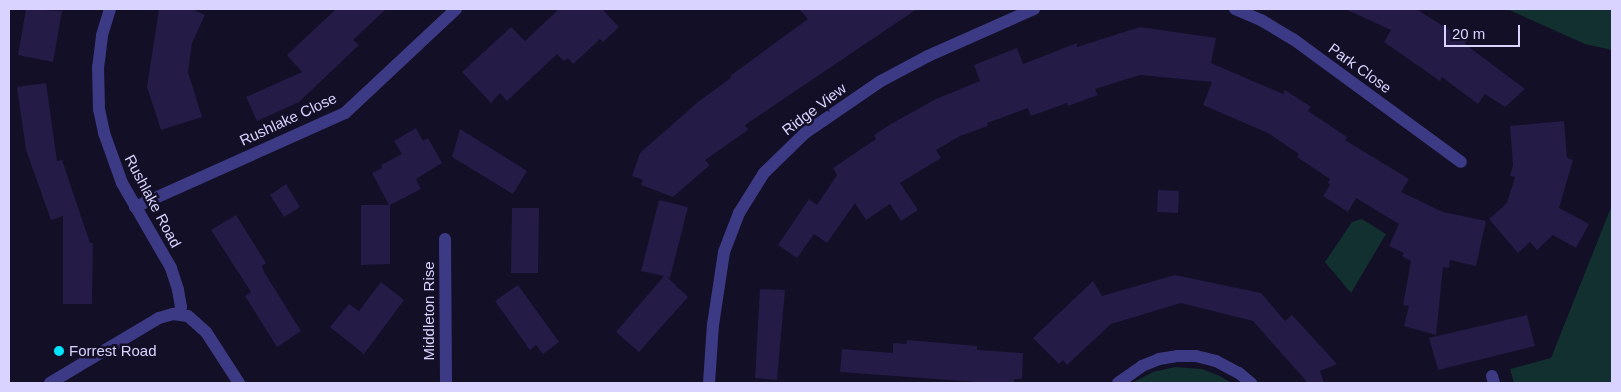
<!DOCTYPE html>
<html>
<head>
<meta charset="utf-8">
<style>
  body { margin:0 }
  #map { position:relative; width:1621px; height:392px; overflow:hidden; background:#130f26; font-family:Arial,sans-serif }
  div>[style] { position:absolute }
  .green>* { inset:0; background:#12302f }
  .building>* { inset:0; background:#241b47 }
  .minor>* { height:12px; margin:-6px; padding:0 6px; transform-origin:6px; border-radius:6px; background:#3d3a85 }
  .dots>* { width:14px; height:14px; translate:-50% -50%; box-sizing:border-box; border:2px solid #130f26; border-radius:50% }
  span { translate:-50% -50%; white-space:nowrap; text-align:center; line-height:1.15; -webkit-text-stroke:5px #130f26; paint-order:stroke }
  .street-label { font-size:15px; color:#d9d4ff }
  .poi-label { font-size:15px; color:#d9d4ff }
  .left { translate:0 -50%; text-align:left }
  .frame { position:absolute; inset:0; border:10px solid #d9d4ff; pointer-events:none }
  .scale { position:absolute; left:1444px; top:25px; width:76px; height:22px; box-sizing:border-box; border:2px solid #d9d4ff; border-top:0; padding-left:6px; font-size:15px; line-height:18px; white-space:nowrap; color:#d9d4ff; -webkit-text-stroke:4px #130f26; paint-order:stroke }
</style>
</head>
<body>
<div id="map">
  <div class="green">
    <div style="clip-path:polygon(1507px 9px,1612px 9px,1612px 50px,1585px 44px)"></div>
    <div style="clip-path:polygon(1612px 205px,1612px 383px,1514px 383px,1510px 369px,1551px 358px)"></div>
    <div style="clip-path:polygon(1362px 219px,1386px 234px,1351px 293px,1325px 262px,1352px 222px)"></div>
    <div style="clip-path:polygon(1175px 367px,1202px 369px,1220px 376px,1231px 383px,1132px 383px,1153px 372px)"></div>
  </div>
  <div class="building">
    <div style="clip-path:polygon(26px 9px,62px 11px,53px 62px,18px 55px)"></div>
    <div style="clip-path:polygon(159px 9px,192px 9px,205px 15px,192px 43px,188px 72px,202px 117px,161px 130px,147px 87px)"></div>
    <div style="clip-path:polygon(336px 9px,386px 9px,353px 40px,359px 45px,299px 102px,257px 121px,246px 97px,302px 72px,287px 55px)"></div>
    <div style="clip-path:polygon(559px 9px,602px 9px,619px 27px,603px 42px,600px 39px,573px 64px,568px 58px,564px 61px,557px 54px,507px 101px,500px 93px,491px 103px,462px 72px,511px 27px,525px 41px)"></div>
    <div style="clip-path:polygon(799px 9px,917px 9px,745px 125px,748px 130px,705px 160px,710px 165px,673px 197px,641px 185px,643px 180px,632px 176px,640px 153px,698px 102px,731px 78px,730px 76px,808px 19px)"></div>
    <div style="clip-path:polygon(1345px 9px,1416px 9px,1467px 41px,1465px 44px,1525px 89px,1505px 107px,1485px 94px,1478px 104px,1442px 77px,1440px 81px,1384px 42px,1391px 30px)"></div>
    <div style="clip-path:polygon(1140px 27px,1216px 38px,1211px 63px,1283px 94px,1285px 90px,1311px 107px,1308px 111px,1347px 137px,1345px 140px,1409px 179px,1401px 192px,1443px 212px,1486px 221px,1476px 266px,1450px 260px,1449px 268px,1443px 267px,1436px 335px,1404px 326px,1409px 306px,1403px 305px,1411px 261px,1402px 256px,1404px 253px,1389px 246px,1399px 224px,1356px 198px,1348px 212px,1323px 196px,1330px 185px,1328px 183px,1330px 179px,1297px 157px,1299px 154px,1268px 133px,1203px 105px,1212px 82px,1140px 75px,1095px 89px,1098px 95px,1068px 106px,1067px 103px,1031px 116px,1028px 108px,987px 123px,988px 126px,960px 136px,936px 150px,941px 158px,900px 183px,918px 210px,901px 221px,890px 204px,866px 220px,855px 203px,827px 243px,814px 234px,797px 258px,778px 245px,809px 199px,817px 205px,837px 175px,833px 168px,876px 139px,874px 135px,891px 124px,936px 99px,980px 81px,974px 65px,1017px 48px,1023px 64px,1077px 43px,1077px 47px)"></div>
    <div style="clip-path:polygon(46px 83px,57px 161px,62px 160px,90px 243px,93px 243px,92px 304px,63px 304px,63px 216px,51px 220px,26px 150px,17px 87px)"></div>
    <div style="clip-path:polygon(1564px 121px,1567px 158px,1573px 160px,1559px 208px,1589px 224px,1576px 248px,1553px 235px,1537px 250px,1530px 242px,1518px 253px,1489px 219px,1507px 203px,1515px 177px,1510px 176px,1513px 165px,1510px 126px)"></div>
    <div style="clip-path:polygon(416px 128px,423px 141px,428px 138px,442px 163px,416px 179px,421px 189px,390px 205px,390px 264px,361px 265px,361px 205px,389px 205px,372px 173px,382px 168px,381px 165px,402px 154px,394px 141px)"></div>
    <div style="clip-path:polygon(460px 129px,527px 171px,513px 194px,452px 157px)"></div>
    <div style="clip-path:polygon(286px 184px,300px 207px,284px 217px,270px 195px)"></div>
    <div style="clip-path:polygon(1158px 190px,1179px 191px,1178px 213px,1157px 212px)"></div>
    <div style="clip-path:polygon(659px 200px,688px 207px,670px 278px,667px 277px,688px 297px,639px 352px,616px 332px,664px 276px,641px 271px)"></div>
    <div style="clip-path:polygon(512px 208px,539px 208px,538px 273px,511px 273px)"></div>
    <div style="clip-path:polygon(236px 215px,266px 263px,262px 266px,264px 272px,301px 331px,277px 347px,245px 296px,251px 292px,211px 230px)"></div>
    <div style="clip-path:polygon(1175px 275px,1261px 293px,1285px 321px,1292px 315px,1337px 364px,1320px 371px,1324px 383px,1308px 383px,1253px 321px,1181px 303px,1111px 324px,1067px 365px,1063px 360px,1059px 364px,1033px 338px,1093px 281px,1102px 296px)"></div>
    <div style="clip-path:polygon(381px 282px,404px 300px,364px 354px,330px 327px,349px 304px,359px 311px)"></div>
    <div style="clip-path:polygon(518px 285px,559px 342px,543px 354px,536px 345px,530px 350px,495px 301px)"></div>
    <div style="clip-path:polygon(760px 289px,785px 290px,777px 380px,755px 378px)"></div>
    <div style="clip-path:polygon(1527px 315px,1535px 346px,1438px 370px,1429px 338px)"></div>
    <div style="clip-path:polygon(907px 340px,977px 346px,977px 350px,1023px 353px,1022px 379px,1014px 379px,1014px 383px,990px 383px,840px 372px,842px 349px,893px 353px,893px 343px,906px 344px)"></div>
  </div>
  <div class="minor">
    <div style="left:110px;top:9px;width:28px;rotate:107deg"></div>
    <div style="left:102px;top:36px;width:31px;rotate:97deg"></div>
    <div style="left:98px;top:67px;width:42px;rotate:88.6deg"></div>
    <div style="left:99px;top:109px;width:25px;rotate:78deg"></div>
    <div style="left:104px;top:133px;width:53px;rotate:70.2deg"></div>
    <div style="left:122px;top:183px;width:98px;rotate:60deg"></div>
    <div style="left:171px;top:268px;width:23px;rotate:72deg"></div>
    <div style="left:178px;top:290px;width:17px;rotate:80deg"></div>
    <div style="left:181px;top:307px;width:7px;rotate:106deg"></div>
    <div style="left:1235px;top:9px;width:28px;rotate:23deg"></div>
    <div style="left:1261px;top:20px;width:37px;rotate:31deg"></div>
    <div style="left:1293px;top:39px;width:208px;rotate:36.2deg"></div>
    <div style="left:135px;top:207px;width:230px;rotate:-24.1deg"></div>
    <div style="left:345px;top:113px;width:152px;rotate:-43.1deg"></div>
    <div style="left:445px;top:239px;width:144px;rotate:89.6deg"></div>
    <div style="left:1492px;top:376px;width:7px;rotate:74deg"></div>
    <div style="left:50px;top:383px;width:127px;rotate:-30.8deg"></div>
    <div style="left:159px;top:318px;width:15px;rotate:-16deg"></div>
    <div style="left:173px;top:314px;width:15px;rotate:8deg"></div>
    <div style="left:188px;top:316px;width:24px;rotate:42deg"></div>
    <div style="left:206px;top:332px;width:61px;rotate:57.1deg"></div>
    <div style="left:709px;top:383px;width:58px;rotate:-86.1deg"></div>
    <div style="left:713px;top:325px;width:74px;rotate:-81.4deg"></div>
    <div style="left:724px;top:252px;width:42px;rotate:-69deg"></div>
    <div style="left:739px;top:213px;width:47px;rotate:-58deg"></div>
    <div style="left:764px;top:173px;width:57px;rotate:-44.3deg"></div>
    <div style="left:805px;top:133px;width:92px;rotate:-34.4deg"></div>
    <div style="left:881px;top:81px;width:53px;rotate:-28deg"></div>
    <div style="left:928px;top:56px;width:116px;rotate:-23.9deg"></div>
    <div style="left:1118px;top:383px;width:29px;rotate:-35deg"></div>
    <div style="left:1142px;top:366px;width:18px;rotate:-22deg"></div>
    <div style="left:1159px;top:359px;width:18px;rotate:-9deg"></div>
    <div style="left:1177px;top:356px;width:19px"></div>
    <div style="left:1196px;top:356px;width:21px;rotate:14deg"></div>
    <div style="left:1216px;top:361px;width:26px;rotate:28deg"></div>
    <div style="left:1239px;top:373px;width:16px;rotate:40deg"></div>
  </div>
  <div class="dots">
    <div style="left:59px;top:351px;background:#00e5ff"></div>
  </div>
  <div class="street-label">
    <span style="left:1360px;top:68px;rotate:36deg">Park Close</span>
    <span style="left:814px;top:109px;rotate:-37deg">Ridge View</span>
    <span style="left:288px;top:119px;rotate:-25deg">Rushlake Close</span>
    <span style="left:153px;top:201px;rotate:62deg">Rushlake Road</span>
    <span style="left:429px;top:311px;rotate:-90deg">Middleton Rise</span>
  </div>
  <div class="poi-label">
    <span class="left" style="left:69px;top:351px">Forrest Road</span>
  </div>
  <div class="frame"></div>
  <div class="scale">20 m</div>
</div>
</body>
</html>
